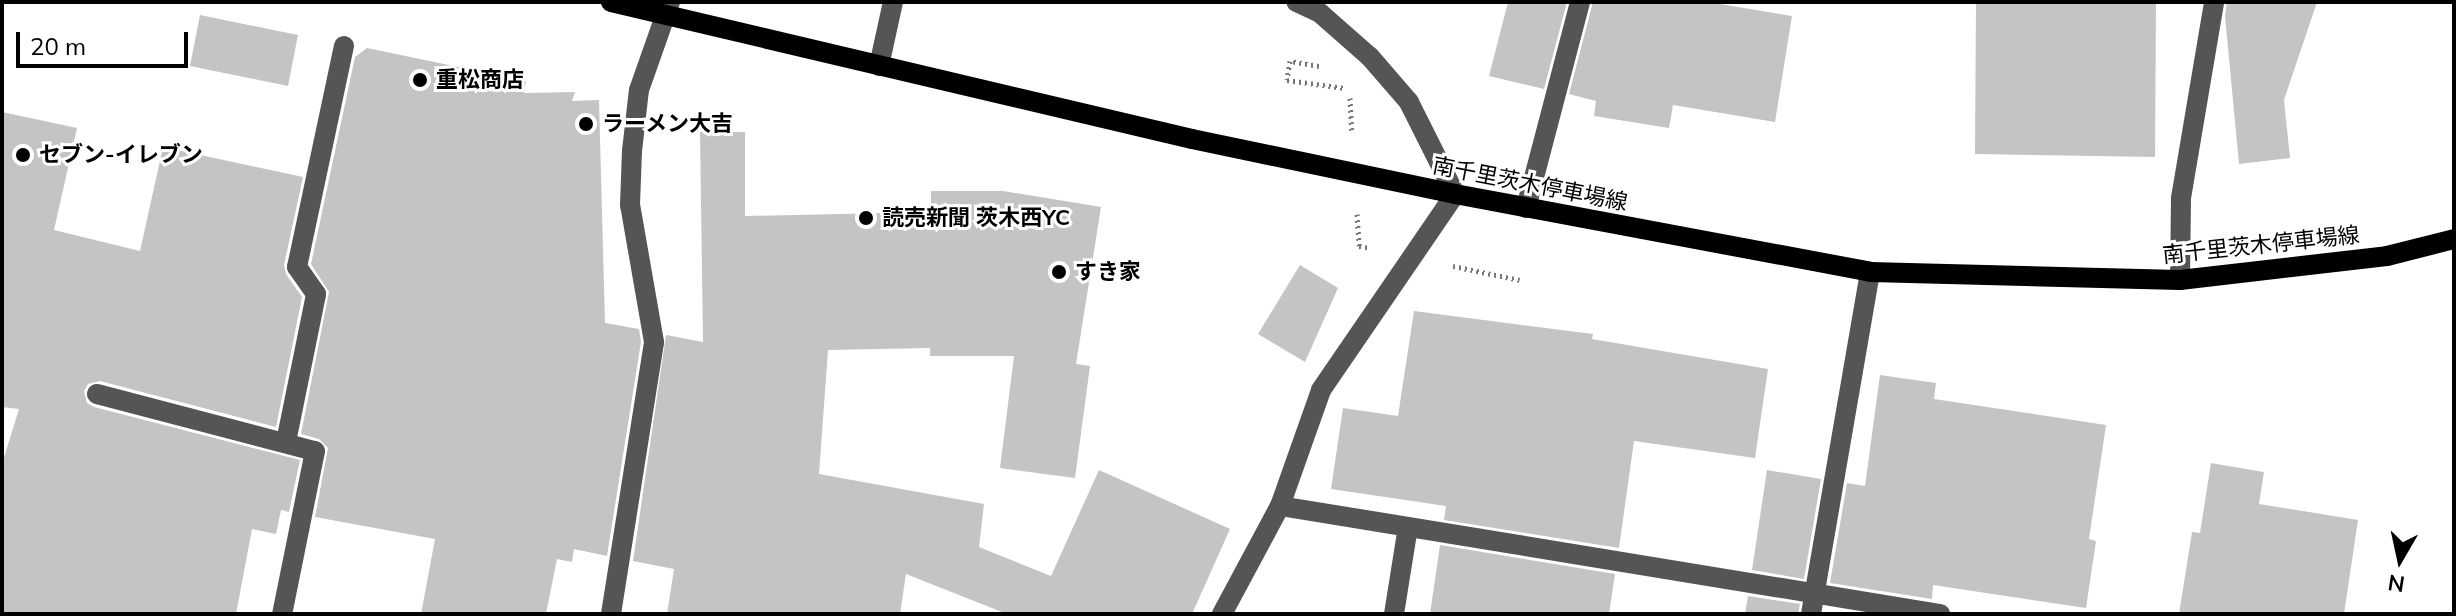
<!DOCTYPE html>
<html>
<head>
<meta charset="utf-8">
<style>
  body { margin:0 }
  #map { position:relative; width:2456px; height:616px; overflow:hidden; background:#fff; font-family:Mulish,"Noto Sans JP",sans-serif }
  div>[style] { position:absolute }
  .building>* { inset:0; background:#c4c4c4 }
  .path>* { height:5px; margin-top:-2.5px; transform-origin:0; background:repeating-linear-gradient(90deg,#777 0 2px,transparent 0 6px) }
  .minor>* { height:20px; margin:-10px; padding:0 10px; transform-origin:10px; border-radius:10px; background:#555 }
  .major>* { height:20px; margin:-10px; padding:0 10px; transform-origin:10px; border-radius:10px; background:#000 }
  .dots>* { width:22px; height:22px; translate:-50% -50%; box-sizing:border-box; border:4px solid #fff; border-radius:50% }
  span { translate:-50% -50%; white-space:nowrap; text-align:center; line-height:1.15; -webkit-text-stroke:6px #fff; paint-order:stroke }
  .poi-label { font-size:22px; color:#000; font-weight:700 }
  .left { translate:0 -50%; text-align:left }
  .street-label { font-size:22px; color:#000 }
  .frame { position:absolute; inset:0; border:4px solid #000; pointer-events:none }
  .north { position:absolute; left:2360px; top:520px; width:80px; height:80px; -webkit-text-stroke:6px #fff; paint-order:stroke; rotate:189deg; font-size:22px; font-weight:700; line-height:32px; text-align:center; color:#000 }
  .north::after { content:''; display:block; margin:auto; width:28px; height:36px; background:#000; clip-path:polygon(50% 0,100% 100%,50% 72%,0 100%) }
  .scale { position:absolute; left:16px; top:32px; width:172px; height:36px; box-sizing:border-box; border:4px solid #000; border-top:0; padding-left:10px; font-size:24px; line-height:28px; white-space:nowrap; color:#000; -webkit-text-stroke:6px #fff; paint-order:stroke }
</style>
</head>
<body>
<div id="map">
  <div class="building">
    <div style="clip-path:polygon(1508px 2px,1567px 2px,1544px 89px,1489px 76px)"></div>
    <div style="clip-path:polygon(1593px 2px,1708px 2px,1792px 16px,1775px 122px,1673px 105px,1669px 128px,1594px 116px,1596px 101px,1569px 94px)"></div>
    <div style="clip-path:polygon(1976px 2px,2156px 2px,2155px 157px,1975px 154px)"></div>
    <div style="clip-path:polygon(2227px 2px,2317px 2px,2284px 100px,2290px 158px,2239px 164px,2225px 16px)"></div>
    <div style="clip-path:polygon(200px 15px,298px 35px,288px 86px,190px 66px)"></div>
    <div style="clip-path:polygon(367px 48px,526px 81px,524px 93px,575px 92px,572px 101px,599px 100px,605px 323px,639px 329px,641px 342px,607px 556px,574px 549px,572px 562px,557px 559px,546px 614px,421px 614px,435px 539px,315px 517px,328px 448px,319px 439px,301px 434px,329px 292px,311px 264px,355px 57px)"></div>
    <div style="clip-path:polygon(2px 112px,77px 128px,54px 230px,140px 251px,163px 147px,303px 177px,284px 265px,286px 274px,302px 297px,276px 427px,100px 381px,88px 384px,84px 391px,87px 403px,94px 407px,300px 460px,289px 512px,281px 510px,276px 534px,252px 529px,236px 614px,2px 614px,2px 464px,19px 409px,2px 407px)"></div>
    <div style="clip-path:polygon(700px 132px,745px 132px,745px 216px,931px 212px,931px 191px,1003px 191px,1101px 207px,1076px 364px,1090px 366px,1075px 478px,1000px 468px,1014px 356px,930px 356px,930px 348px,828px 350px,819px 474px,984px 504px,979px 547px,1051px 576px,1099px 470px,1230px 529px,1192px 614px,1007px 614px,906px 574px,900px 614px,667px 614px,674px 569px,633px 561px,666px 335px,703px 342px)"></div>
    <div style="clip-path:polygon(1300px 265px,1338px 288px,1305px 362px,1258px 334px)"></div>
    <div style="clip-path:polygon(1414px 311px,1593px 334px,1592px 339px,1768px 369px,1755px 458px,1634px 441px,1619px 548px,1444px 520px,1446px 506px,1331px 489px,1343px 408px,1398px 416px)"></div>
    <div style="clip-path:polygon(1880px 375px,1936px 383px,1934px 399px,2106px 425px,2089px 539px,2096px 541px,2086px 608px,1933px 585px,1932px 599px,1830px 583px,1847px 483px,1865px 486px)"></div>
    <div style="clip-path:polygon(2211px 463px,2264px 472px,2259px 504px,2358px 520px,2344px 614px,2179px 614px,2192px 532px,2200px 533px)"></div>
    <div style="clip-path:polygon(1767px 470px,1821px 479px,1804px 579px,1752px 570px)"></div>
    <div style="clip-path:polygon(1440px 545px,1615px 574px,1609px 614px,1430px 614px)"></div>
    <div style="clip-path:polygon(1748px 596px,1800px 604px,1798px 614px,1745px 614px)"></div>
  </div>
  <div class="path">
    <div style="left:1319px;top:66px;width:29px;rotate:-170deg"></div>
    <div style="left:1290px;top:61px;width:19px;rotate:99deg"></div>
    <div style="left:1287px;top:80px;width:58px;rotate:8deg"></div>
    <div style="left:1350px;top:98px;width:34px;rotate:87deg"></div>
    <div style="left:1357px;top:214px;width:32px;rotate:86deg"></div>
    <div style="left:1359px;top:246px;width:10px;rotate:11deg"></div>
    <div style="left:1453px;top:266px;width:68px;rotate:11.8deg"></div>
  </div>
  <div class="minor">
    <div style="left:879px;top:66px;width:66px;rotate:-77.7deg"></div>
    <div style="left:1526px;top:208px;width:213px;rotate:-75.3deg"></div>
    <div style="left:2180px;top:280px;width:82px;rotate:-89.3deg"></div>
    <div style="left:2181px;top:198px;width:199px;rotate:-80.4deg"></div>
    <div style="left:97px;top:394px;width:225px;rotate:14.7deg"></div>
    <div style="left:315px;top:451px;width:166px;rotate:101.4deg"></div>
    <div style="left:286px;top:442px;width:151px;rotate:-78.5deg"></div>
    <div style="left:316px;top:294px;width:33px;rotate:-125deg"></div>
    <div style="left:297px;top:267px;width:226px;rotate:-78deg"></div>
    <div style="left:1280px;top:506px;width:669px;rotate:9.29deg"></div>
    <div style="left:611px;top:614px;width:275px;rotate:-81deg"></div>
    <div style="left:654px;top:342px;width:139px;rotate:-99.9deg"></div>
    <div style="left:630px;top:205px;width:54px;rotate:-87.9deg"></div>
    <div style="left:632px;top:151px;width:61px;rotate:-83.5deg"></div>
    <div style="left:639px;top:90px;width:93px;rotate:-70.6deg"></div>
    <div style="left:1222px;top:614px;width:123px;rotate:-61.8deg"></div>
    <div style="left:1280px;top:506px;width:123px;rotate:-70.5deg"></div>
    <div style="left:1321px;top:390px;width:237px;rotate:-55.6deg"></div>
    <div style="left:1455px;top:194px;width:103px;rotate:-116.6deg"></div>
    <div style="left:1409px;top:102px;width:60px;rotate:-130.9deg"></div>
    <div style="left:1370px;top:57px;width:67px;rotate:-138.7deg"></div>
    <div style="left:1320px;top:13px;width:26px;rotate:-155deg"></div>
    <div style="left:1394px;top:614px;width:88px;rotate:-80.9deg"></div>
    <div style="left:1811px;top:614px;width:347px;rotate:-80.2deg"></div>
  </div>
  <div class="major">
    <div style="left:611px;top:2px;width:597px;rotate:13.27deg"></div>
    <div style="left:1192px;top:139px;width:269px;rotate:11.8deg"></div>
    <div style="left:1455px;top:194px;width:422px;rotate:10.6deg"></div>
    <div style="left:1870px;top:272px;width:310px;rotate:1.5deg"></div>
    <div style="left:2180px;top:280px;width:208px;rotate:-6.6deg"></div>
    <div style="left:2387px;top:256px;width:69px;rotate:-14.2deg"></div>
  </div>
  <div class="dots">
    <div style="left:420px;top:80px;background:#000"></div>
    <div style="left:586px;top:124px;background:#000"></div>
    <div style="left:23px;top:155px;background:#000"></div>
    <div style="left:866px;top:218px;background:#000"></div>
    <div style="left:1059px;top:272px;background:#000"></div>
  </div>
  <div class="poi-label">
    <span class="left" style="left:436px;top:80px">重松商店</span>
    <span class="left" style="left:602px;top:124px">ラーメン大吉</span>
    <span class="left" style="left:39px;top:155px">セブン-イレブン</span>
    <span class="left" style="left:882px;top:218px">読売新聞 茨木西YC</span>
    <span class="left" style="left:1075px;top:272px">すき家</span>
  </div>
  <div class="street-label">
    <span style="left:1530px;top:184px;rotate:11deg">南千里茨木停車場線</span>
    <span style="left:2261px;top:245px;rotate:-6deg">南千里茨木停車場線</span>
  </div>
  <div class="frame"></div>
  <div class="north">N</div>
  <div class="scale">20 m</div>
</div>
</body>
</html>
